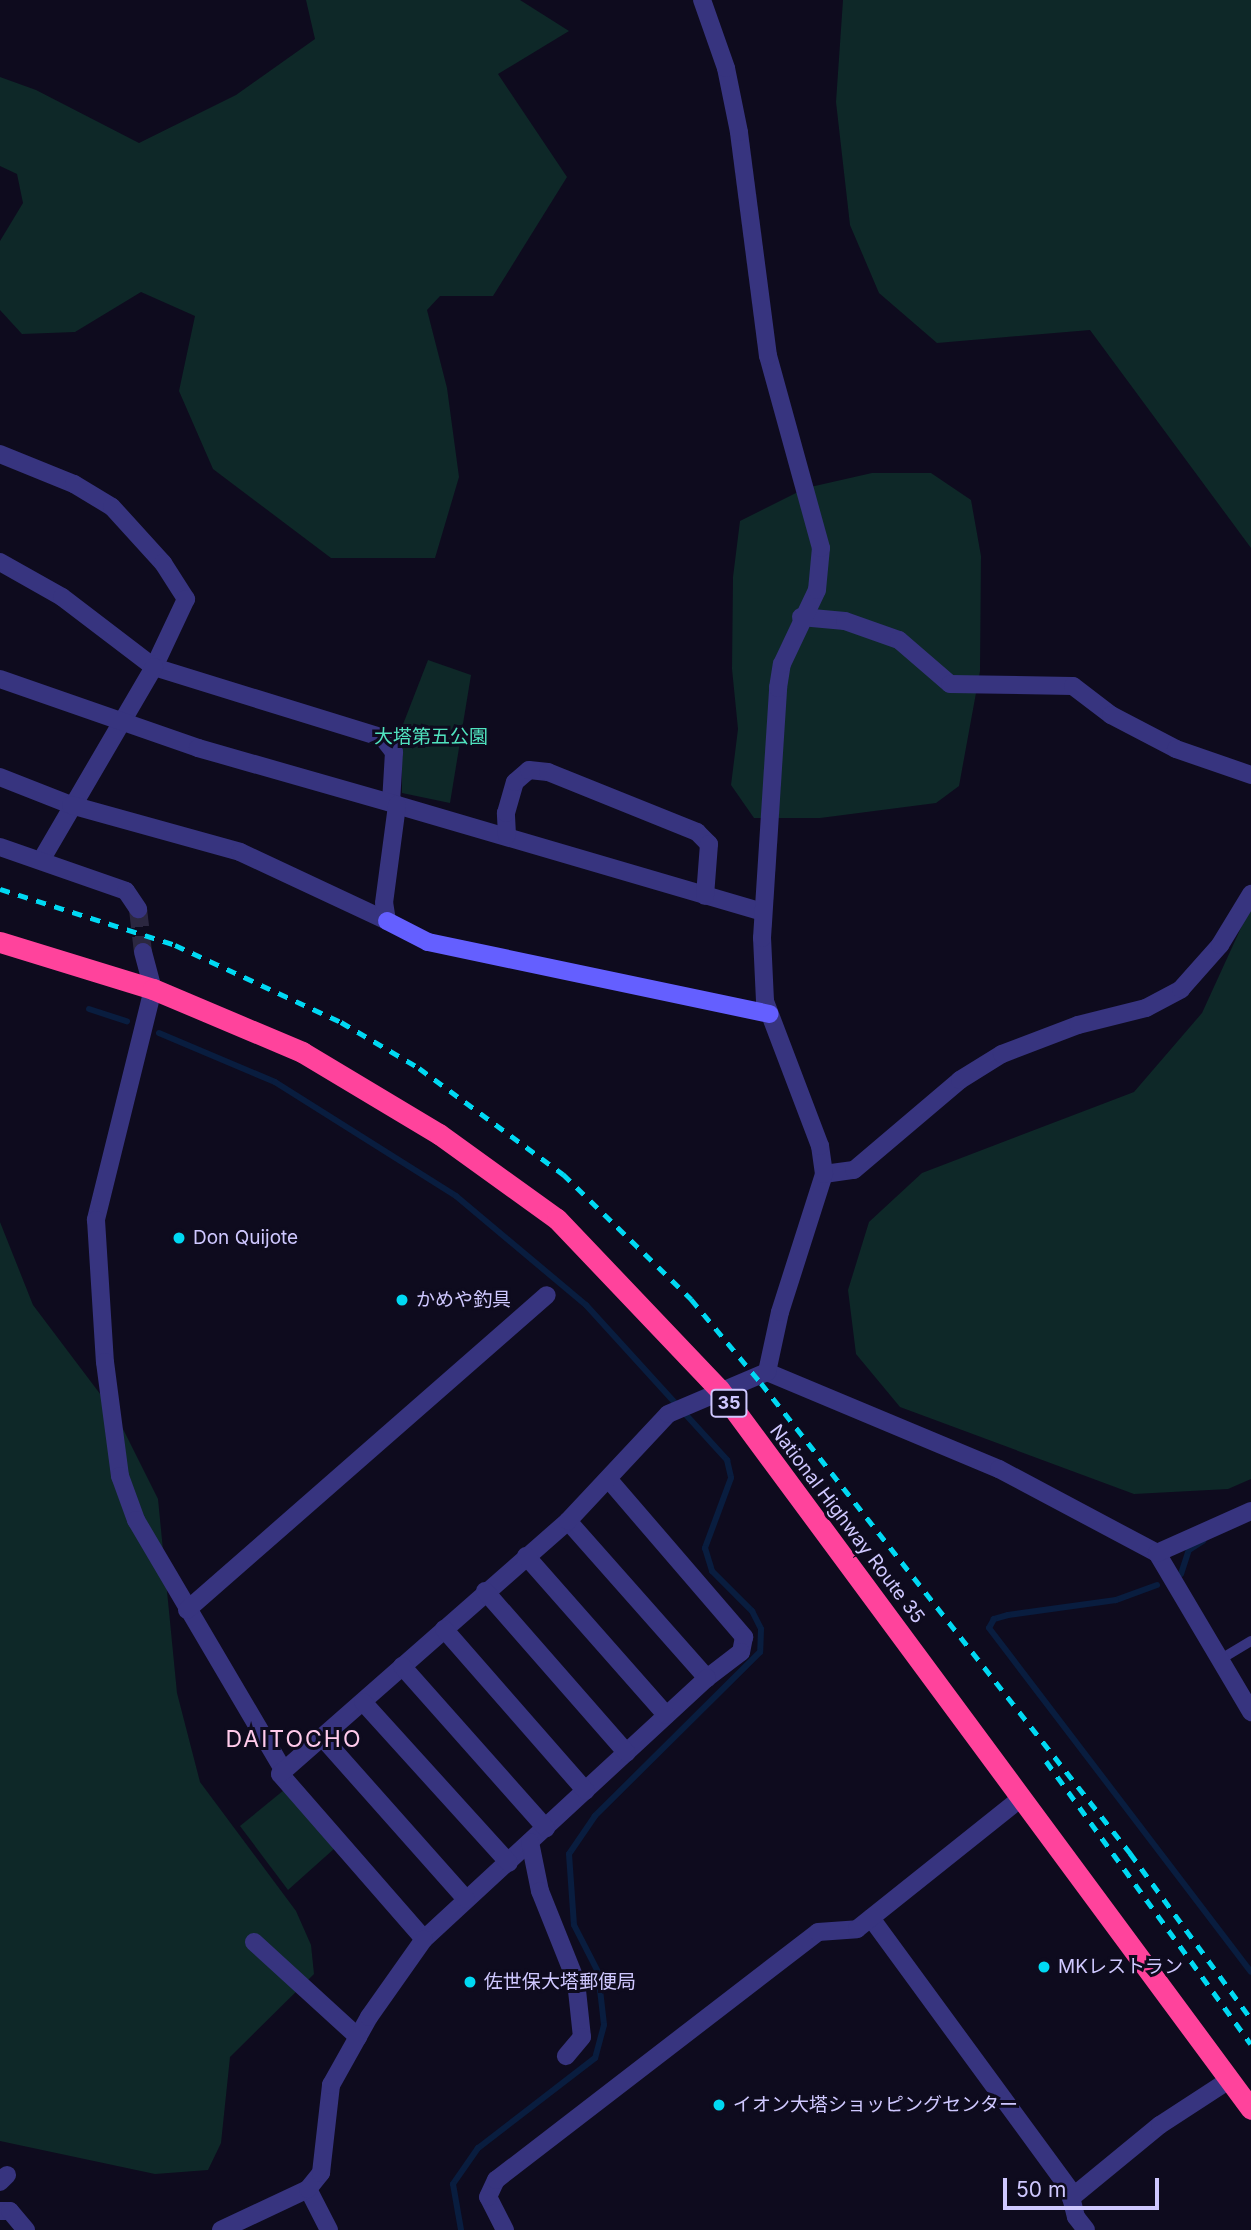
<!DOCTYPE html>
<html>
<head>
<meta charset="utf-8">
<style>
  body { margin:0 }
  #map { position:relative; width:1251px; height:2230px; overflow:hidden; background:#0e0b1e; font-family:Inter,"Noto Sans JP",sans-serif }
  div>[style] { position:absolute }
  .green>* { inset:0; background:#0e2828 }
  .stream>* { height:6px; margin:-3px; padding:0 3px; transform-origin:3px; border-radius:3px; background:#091d3f }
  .street-tunnel>* { height:18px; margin-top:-9px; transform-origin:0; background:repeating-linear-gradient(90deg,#2b2740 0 18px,transparent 0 27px) }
  .lane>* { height:10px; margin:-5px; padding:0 5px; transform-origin:5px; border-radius:5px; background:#37347f }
  .street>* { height:18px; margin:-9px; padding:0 9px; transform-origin:9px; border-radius:9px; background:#37347f }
  .secondary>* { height:18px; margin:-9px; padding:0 9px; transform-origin:9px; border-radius:9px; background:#645fff }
  .highway>* { height:21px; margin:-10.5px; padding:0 10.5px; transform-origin:10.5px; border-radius:10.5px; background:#ff439c }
  .rail>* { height:5px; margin-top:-2.5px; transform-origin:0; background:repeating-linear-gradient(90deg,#00d9f3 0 10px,transparent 0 19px) }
  .dots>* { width:19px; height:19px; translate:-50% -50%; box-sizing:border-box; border:4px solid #0e0b1e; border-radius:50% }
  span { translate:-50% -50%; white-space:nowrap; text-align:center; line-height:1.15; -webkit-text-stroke:6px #0e0b1e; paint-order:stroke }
  .shield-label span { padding:2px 5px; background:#0e0b1e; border:2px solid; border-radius:5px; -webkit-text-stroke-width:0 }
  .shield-label { font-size:18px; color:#cfc8ff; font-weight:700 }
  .park-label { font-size:19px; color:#50e3bf }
  .poi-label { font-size:19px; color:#cfc8ff }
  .left { translate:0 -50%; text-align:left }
  .street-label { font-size:19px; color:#cfc8ff }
  .quarter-label { font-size:23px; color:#ffcaeb; letter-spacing:2px }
  .scale { position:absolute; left:1003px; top:2178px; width:156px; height:32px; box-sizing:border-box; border:4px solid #cfc8ff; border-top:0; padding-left:9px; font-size:21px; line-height:24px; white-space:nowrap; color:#cfc8ff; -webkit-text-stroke:5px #0e0b1e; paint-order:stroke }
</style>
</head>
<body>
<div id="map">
  <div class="green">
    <div style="clip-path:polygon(306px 0,520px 0,569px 31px,498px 74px,567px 177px,493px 296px,440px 296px,427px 310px,447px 388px,459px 477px,435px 558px,331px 558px,213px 469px,179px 391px,195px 316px,141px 292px,75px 332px,22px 334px,0 310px,0 241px,23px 203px,17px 174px,0 166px,0 77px,36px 90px,139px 143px,236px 95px,315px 39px)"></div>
    <div style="clip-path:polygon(843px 0,1251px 0,1251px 548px,1090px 330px,937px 343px,879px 293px,850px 225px,836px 102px)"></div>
    <div style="clip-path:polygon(872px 473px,931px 473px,971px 500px,981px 556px,980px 671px,959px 786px,936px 803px,820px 818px,754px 818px,731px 785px,738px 729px,732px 669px,733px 577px,740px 521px,806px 488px)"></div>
    <div style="clip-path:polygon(428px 660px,471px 675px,450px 803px,402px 793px,402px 727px)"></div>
    <div style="clip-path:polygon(1251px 906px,1251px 1479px,1228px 1489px,1134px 1494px,900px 1407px,856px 1354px,848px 1290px,869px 1222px,922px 1173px,1134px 1092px,1202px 1013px)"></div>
    <div style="clip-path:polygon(0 1222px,33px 1305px,116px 1415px,158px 1499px,177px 1693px,200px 1782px,296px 1911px,311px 1945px,314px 1974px,230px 2057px,221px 2143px,208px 2170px,155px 2174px,0 2141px)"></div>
    <div style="clip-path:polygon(284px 1790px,335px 1848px,288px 1890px,240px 1826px)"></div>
  </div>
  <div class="stream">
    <div style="left:89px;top:1009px;width:40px;rotate:18deg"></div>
    <div style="left:159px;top:1033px;width:126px;rotate:22.9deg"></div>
    <div style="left:275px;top:1082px;width:214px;rotate:32.2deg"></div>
    <div style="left:456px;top:1196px;width:170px;rotate:40deg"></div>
    <div style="left:586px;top:1305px;width:210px;rotate:47.7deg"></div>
    <div style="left:727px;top:1460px;width:18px;rotate:77deg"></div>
    <div style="left:731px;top:1478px;width:75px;rotate:110.4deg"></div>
    <div style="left:705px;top:1548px;width:24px;rotate:73deg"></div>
    <div style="left:712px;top:1571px;width:57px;rotate:45deg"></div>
    <div style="left:752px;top:1611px;width:20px;rotate:63deg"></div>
    <div style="left:761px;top:1629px;width:23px;rotate:92deg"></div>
    <div style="left:760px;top:1652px;width:233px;rotate:135.2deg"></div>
    <div style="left:595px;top:1816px;width:46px;rotate:124.4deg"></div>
    <div style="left:569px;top:1854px;width:71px;rotate:86deg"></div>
    <div style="left:574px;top:1925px;width:53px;rotate:62.9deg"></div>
    <div style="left:598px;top:1972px;width:53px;rotate:83.5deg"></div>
    <div style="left:604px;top:2025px;width:34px;rotate:105deg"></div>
    <div style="left:595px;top:2058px;width:148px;rotate:142.4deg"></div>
    <div style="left:478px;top:2148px;width:44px;rotate:124.8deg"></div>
    <div style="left:453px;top:2184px;width:47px;rotate:80.1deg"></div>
    <div style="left:1181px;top:1574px;width:25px;rotate:-72deg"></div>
    <div style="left:1189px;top:1550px;width:17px;rotate:-33deg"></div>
    <div style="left:1157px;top:1585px;width:44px;rotate:159.9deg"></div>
    <div style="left:1116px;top:1600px;width:109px;rotate:172.1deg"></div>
    <div style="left:1008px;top:1615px;width:15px;rotate:164deg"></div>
    <div style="left:994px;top:1619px;width:10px;rotate:119deg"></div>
    <div style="left:989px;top:1628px;width:432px;rotate:52.7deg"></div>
  </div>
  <div class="street-tunnel">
    <div style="left:138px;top:909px;width:43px;rotate:83.4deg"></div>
  </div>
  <div class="lane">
    <div style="left:1221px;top:1659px;width:35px;rotate:-31deg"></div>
  </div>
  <div class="street">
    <div style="left:0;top:454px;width:80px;rotate:22.1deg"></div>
    <div style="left:74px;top:484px;width:44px;rotate:31.2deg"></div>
    <div style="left:112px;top:507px;width:76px;rotate:47.7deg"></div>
    <div style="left:163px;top:563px;width:43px;rotate:57.4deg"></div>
    <div style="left:186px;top:599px;width:75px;rotate:115.2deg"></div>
    <div style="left:154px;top:667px;width:240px;rotate:17.2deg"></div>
    <div style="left:383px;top:738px;width:18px;rotate:52deg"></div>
    <div style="left:394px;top:752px;width:51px;rotate:93.4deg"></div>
    <div style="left:391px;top:803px;width:6px;rotate:18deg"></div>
    <div style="left:397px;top:805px;width:380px;rotate:16.3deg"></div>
    <div style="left:0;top:562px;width:71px;rotate:29.4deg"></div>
    <div style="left:62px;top:597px;width:116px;rotate:37.3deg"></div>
    <div style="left:154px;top:667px;width:222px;rotate:120.3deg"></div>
    <div style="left:801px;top:617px;width:44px;rotate:5.2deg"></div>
    <div style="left:845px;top:621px;width:57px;rotate:19.4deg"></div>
    <div style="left:899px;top:640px;width:67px;rotate:40.8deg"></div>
    <div style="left:950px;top:684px;width:123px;rotate:0.9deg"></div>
    <div style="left:1073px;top:686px;width:48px;rotate:37.3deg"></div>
    <div style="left:1111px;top:715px;width:73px;rotate:27.6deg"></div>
    <div style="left:1176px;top:749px;width:79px;rotate:19.1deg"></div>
    <div style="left:0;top:679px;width:210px;rotate:19.2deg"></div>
    <div style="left:198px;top:748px;width:201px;rotate:15.9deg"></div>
    <div style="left:0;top:777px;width:76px;rotate:21.5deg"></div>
    <div style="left:71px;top:805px;width:175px;rotate:15.5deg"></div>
    <div style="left:240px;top:852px;width:162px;rotate:25.1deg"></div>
    <div style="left:507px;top:835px;width:22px;rotate:-93deg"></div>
    <div style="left:506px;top:813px;width:32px;rotate:-74deg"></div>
    <div style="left:515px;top:782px;width:18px;rotate:-41deg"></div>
    <div style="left:529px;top:770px;width:19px;rotate:6deg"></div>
    <div style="left:548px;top:772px;width:161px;rotate:21.9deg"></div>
    <div style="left:697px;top:832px;width:17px;rotate:45deg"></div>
    <div style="left:709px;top:844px;width:52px;rotate:94.4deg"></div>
    <div style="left:0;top:847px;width:133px;rotate:19.2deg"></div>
    <div style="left:126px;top:891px;width:22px;rotate:56deg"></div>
    <div style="left:387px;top:921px;width:18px;rotate:-99deg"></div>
    <div style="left:384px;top:903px;width:99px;rotate:-82.4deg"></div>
    <div style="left:143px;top:952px;width:38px;rotate:75deg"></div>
    <div style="left:153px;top:989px;width:238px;rotate:103.9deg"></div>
    <div style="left:96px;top:1220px;width:142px;rotate:86.4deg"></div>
    <div style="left:105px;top:1362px;width:115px;rotate:82.5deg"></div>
    <div style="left:120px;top:1476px;width:47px;rotate:70deg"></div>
    <div style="left:136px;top:1520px;width:291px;rotate:59.5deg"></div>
    <div style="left:824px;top:1174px;width:30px;rotate:-8deg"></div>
    <div style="left:854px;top:1170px;width:139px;rotate:-40.3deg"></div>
    <div style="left:960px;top:1080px;width:49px;rotate:-31.8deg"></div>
    <div style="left:1002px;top:1054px;width:81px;rotate:-20.9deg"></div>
    <div style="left:1078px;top:1025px;width:70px;rotate:-14deg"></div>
    <div style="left:1146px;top:1008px;width:40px;rotate:-28deg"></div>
    <div style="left:1181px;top:989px;width:59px;rotate:-48.4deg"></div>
    <div style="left:1220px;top:945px;width:60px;rotate:-58.7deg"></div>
    <div style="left:767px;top:1372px;width:251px;rotate:22.7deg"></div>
    <div style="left:999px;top:1469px;width:179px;rotate:28deg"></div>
    <div style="left:1157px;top:1553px;width:185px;rotate:59.4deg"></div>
    <div style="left:610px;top:1481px;width:206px;rotate:49.3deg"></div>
    <div style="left:744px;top:1637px;width:15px;rotate:101deg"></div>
    <div style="left:741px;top:1652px;width:43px;rotate:142.6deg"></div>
    <div style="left:568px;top:1521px;width:210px;rotate:48.5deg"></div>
    <div style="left:707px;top:1678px;width:385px;rotate:137.3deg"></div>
    <div style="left:424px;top:1939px;width:219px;rotate:-131.1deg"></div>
    <div style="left:280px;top:1774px;width:383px;rotate:-41.3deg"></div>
    <div style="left:568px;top:1521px;width:146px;rotate:-46.9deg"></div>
    <div style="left:668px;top:1414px;width:108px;rotate:-23deg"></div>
    <div style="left:767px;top:1372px;width:61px;rotate:-77.8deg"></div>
    <div style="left:780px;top:1312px;width:145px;rotate:-72.3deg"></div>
    <div style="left:824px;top:1174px;width:28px;rotate:-98deg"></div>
    <div style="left:820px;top:1146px;width:155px;rotate:-110.8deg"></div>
    <div style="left:765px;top:1001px;width:63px;rotate:-92.7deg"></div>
    <div style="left:762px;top:938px;width:251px;rotate:-86.3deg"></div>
    <div style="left:778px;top:688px;width:24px;rotate:-81deg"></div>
    <div style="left:782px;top:664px;width:82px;rotate:-64.7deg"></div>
    <div style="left:817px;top:590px;width:42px;rotate:-84.6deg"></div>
    <div style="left:821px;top:548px;width:199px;rotate:-105.4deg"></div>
    <div style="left:768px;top:356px;width:226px;rotate:-97.4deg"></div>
    <div style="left:739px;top:132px;width:65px;rotate:-101.5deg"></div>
    <div style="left:726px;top:68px;width:72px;rotate:-109.4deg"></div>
    <div style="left:1157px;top:1553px;width:103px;rotate:-24.1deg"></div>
    <div style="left:526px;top:1556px;width:212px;rotate:48.6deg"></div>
    <div style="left:485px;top:1591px;width:215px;rotate:48.8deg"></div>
    <div style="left:187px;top:1610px;width:478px;rotate:-41.2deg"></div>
    <div style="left:444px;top:1629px;width:215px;rotate:48.8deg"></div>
    <div style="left:402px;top:1666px;width:217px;rotate:48.4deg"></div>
    <div style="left:363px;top:1702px;width:217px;rotate:47.8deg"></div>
    <div style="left:322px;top:1737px;width:217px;rotate:48.4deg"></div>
    <div style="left:530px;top:1842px;width:50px;rotate:78.5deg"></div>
    <div style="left:540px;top:1891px;width:97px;rotate:68.2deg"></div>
    <div style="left:576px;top:1981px;width:56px;rotate:83.9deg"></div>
    <div style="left:582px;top:2037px;width:25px;rotate:130deg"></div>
    <div style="left:871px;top:1918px;width:336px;rotate:53.8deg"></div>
    <div style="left:1069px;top:2189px;width:29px;rotate:76deg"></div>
    <div style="left:1076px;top:2217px;width:16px;rotate:52deg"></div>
    <div style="left:254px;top:1942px;width:141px;rotate:42.4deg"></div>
    <div style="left:0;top:2182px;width:10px;rotate:-45deg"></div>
    <div style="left:308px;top:2189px;width:46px;rotate:62.9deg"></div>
    <div style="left:1071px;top:2198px;width:115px;rotate:-39.4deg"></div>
    <div style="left:1160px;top:2125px;width:82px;rotate:-33.1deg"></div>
    <div style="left:0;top:2211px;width:10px"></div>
    <div style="left:10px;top:2211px;width:25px;rotate:50deg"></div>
    <div style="left:221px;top:2230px;width:96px;rotate:-25.2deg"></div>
    <div style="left:308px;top:2189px;width:21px;rotate:-51deg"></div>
    <div style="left:321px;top:2173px;width:89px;rotate:-83.5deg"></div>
    <div style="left:331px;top:2085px;width:78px;rotate:-60.8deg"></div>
    <div style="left:369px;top:2017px;width:95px;rotate:-54.8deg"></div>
    <div style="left:505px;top:2230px;width:37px;rotate:-117deg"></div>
    <div style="left:488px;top:2197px;width:19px;rotate:-65deg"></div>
    <div style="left:496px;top:2180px;width:406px;rotate:-37.6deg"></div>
    <div style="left:818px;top:1932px;width:39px;rotate:-4deg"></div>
    <div style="left:857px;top:1929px;width:210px;rotate:-38.6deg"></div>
  </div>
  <div class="secondary">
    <div style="left:387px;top:921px;width:46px;rotate:27.1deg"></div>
    <div style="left:428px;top:942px;width:349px;rotate:11.9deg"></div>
  </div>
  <div class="highway">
    <div style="left:0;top:942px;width:160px;rotate:17.1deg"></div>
    <div style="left:153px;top:989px;width:162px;rotate:22.9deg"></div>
    <div style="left:302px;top:1052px;width:160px;rotate:30.9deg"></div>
    <div style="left:439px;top:1134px;width:145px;rotate:35.8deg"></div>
    <div style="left:557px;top:1219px;width:235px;rotate:46.4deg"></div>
    <div style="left:719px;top:1389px;width:895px;rotate:53.54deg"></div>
  </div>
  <div class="rail">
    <div style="left:0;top:889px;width:184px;rotate:17.7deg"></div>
    <div style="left:175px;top:945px;width:183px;rotate:24.9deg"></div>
    <div style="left:341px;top:1022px;width:91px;rotate:30.5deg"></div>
    <div style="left:419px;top:1068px;width:179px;rotate:36.4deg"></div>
    <div style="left:563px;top:1174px;width:179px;rotate:44.3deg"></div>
    <div style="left:691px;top:1299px;width:109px;rotate:50.2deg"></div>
    <div style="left:761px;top:1383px;width:598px;rotate:51.86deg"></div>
    <div style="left:1130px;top:1853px;width:205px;rotate:53.9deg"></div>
    <div style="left:1046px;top:1761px;width:349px;rotate:54.1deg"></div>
  </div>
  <div class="dots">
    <div style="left:179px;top:1238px;background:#00d9f3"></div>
    <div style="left:402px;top:1300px;background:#00d9f3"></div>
    <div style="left:1044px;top:1967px;background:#00d9f3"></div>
    <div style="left:470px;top:1982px;background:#00d9f3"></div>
    <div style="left:719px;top:2105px;background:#00d9f3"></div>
  </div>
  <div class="shield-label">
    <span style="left:729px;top:1403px">35</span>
  </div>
  <div class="park-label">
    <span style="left:431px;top:737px">大塔第五公園</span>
  </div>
  <div class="poi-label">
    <span class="left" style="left:193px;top:1238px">Don Quijote</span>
    <span class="left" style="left:416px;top:1300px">かめや釣具</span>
    <span class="left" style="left:1058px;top:1967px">MKレストラン</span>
    <span class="left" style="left:484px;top:1982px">佐世保大塔郵便局</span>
    <span class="left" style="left:733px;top:2105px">イオン大塔ショッピングセンター</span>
  </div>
  <div class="street-label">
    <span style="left:847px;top:1524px;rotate:53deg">National Highway Route 35</span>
  </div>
  <div class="quarter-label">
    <span style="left:294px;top:1739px">DAITOCHO</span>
  </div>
  <div class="scale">50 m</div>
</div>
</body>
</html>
